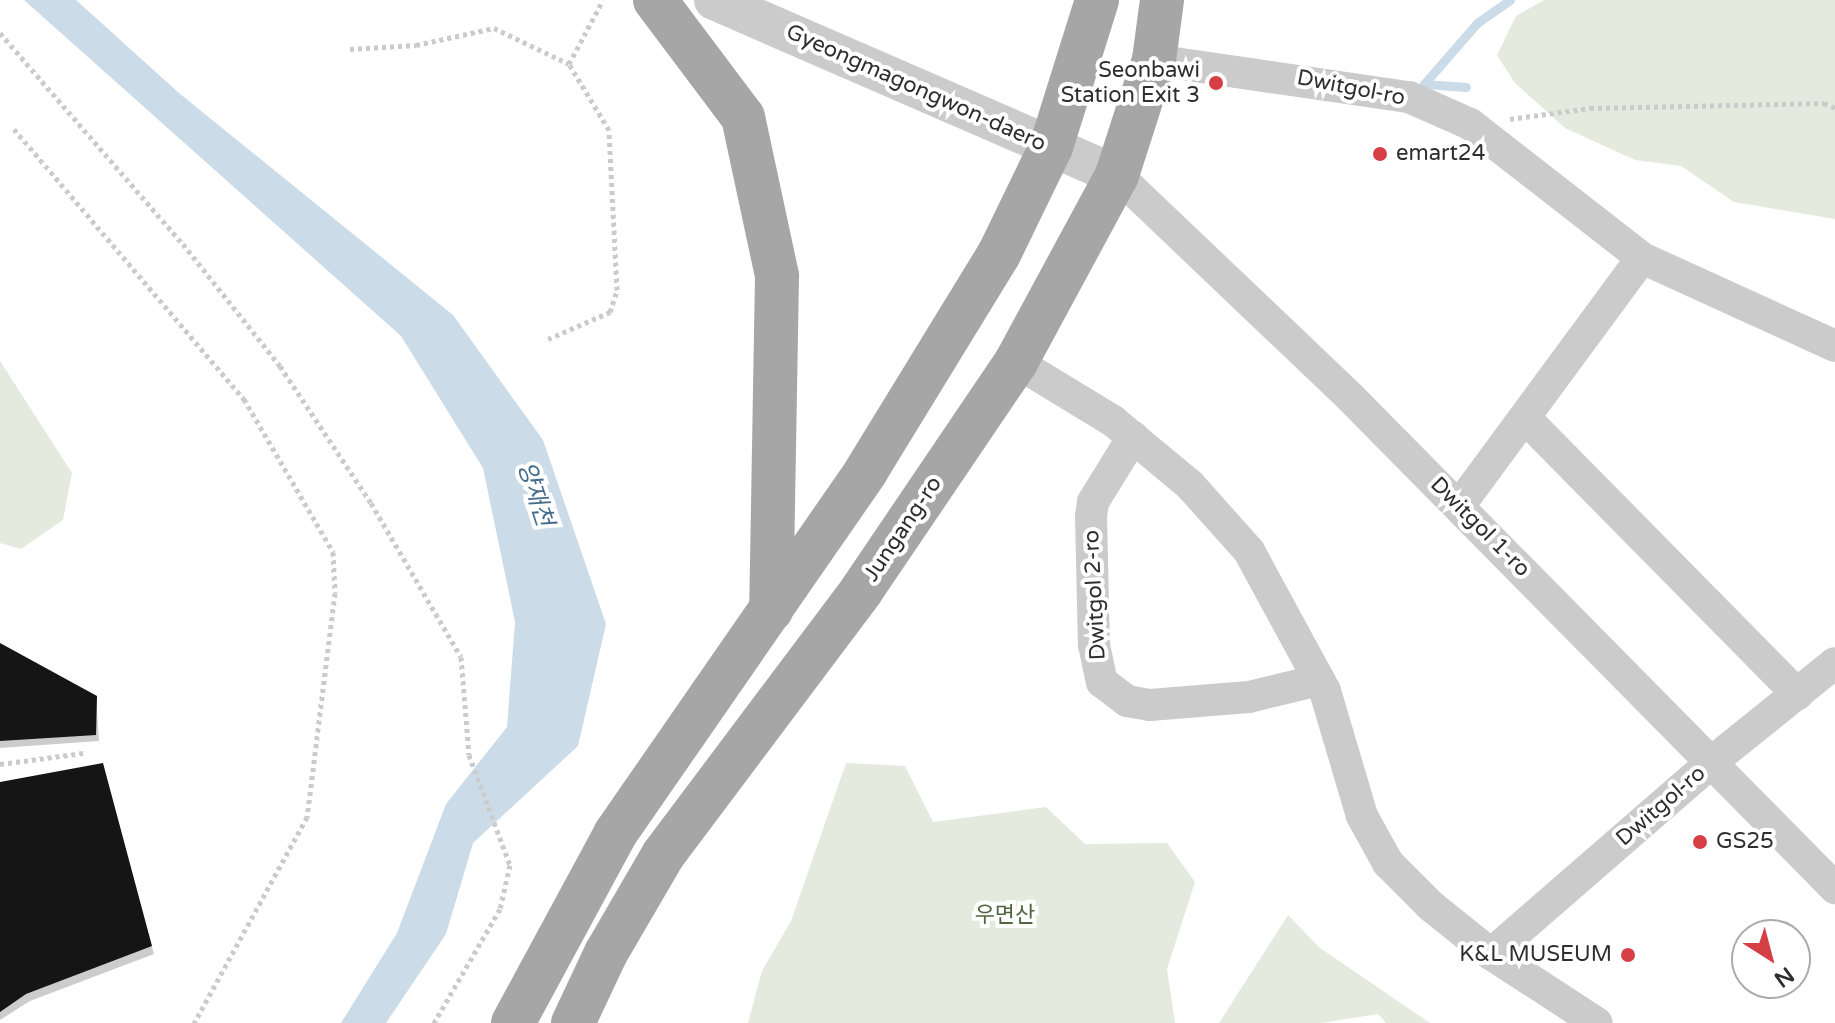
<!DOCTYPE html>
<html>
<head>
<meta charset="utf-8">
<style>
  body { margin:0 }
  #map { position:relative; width:1835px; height:1023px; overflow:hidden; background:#fff; font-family:"Varela Round","Noto Sans KR",sans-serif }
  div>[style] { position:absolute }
  .green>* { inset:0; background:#e4eadd }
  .water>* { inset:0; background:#cbdce8 }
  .shadow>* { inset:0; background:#0003 }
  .stream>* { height:9px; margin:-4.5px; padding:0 4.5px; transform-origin:4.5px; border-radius:4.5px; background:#cbdce8 }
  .building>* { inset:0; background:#151515 }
  .path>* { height:5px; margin-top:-2.5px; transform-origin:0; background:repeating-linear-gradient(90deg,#cbcbcb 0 4px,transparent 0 8px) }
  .minor>* { height:32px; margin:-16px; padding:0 16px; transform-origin:16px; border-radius:16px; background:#cbcbcb }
  .tertiary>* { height:40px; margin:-20px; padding:0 20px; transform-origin:20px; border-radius:20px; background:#cbcbcb }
  .primary>* { height:44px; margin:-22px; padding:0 22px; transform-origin:22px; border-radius:22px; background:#a6a6a6 }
  .dots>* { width:22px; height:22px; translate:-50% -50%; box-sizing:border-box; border:4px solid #fff; border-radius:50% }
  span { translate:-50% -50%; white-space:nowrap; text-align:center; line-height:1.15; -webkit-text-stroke:8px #fff; paint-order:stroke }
  .poi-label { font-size:22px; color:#2e2e2e }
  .right { translate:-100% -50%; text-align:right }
  .left { translate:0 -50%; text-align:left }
  .street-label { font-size:22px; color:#2e2e2e }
  .park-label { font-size:22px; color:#506640 }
  .water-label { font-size:24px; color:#446b89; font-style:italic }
  .north { position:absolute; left:1731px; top:919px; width:80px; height:80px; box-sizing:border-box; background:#fff; border:2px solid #ababab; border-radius:50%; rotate:144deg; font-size:22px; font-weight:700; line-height:32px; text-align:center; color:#2e2e2e }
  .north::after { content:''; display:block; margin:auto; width:28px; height:36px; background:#d54046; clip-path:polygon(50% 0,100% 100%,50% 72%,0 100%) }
</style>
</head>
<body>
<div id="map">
  <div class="green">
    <div style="clip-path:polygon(1544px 0,1835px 0,1835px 219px,1734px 202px,1681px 166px,1635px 160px,1565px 128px,1515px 83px,1497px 55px,1516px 16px)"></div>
    <div style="clip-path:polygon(0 361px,72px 473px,63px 520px,21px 549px,0 543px)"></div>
    <div style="clip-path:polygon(846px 763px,905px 766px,933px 822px,1046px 807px,1085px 844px,1167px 843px,1195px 882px,1167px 969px,1175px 1023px,748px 1023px,762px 971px,791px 921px)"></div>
    <div style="clip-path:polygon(1288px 915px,1320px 948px,1430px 1023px,1386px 1023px,1378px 1014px,1321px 1023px,1219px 1023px)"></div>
  </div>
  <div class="water">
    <div style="clip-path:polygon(24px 0,76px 0,179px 93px,453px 315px,543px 440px,606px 624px,578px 746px,473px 843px,446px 934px,386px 1023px,341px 1023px,397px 933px,446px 804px,507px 727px,515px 622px,483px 468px,401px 336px)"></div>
  </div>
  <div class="shadow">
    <div style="clip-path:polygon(0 645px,96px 697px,99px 741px,0 748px)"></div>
    <div style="clip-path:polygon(102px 766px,154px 954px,30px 1001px,0 1020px,0 784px)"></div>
  </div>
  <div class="stream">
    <div style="left:1424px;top:84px;width:81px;rotate:-49deg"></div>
    <div style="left:1477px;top:23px;width:40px;rotate:-34.9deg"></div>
    <div style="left:1424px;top:84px;width:42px;rotate:4.1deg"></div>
  </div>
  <div class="building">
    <div style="clip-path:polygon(0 643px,97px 696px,96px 735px,0 741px)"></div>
    <div style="clip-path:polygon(103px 763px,152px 946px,26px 994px,0 1012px,0 782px)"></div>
  </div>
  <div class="path">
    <div style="left:0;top:33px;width:279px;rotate:49.1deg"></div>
    <div style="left:183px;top:244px;width:156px;rotate:51.5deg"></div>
    <div style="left:280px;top:366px;width:164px;rotate:56.4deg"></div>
    <div style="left:371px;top:503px;width:178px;rotate:59.7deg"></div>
    <div style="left:461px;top:657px;width:98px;rotate:85.3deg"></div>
    <div style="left:469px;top:755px;width:117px;rotate:69.6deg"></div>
    <div style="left:510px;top:865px;width:45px;rotate:102.8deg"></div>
    <div style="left:500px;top:909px;width:132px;rotate:120.1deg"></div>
    <div style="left:350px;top:49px;width:66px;rotate:-3.5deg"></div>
    <div style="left:416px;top:45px;width:80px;rotate:-12.3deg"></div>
    <div style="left:494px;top:28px;width:83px;rotate:25.6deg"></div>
    <div style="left:1510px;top:119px;width:81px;rotate:-7.8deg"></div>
    <div style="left:1590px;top:108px;width:234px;rotate:-1.2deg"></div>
    <div style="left:1824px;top:103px;width:12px;rotate:24deg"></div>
    <div style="left:14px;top:129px;width:355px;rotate:49.6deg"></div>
    <div style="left:244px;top:399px;width:177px;rotate:59.8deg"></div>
    <div style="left:333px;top:552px;width:41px;rotate:87.2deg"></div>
    <div style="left:335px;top:593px;width:226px;rotate:97.1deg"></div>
    <div style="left:307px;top:817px;width:235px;rotate:118.7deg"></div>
    <div style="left:548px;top:339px;width:68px;rotate:-23.5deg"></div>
    <div style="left:610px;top:312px;width:23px;rotate:-72deg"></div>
    <div style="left:617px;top:290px;width:160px;rotate:-92.9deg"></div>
    <div style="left:609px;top:130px;width:77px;rotate:-121.2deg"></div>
    <div style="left:569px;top:64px;width:72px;rotate:-62deg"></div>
    <div style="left:0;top:764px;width:84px;rotate:-7.5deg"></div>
  </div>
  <div class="minor">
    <div style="left:1154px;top:60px;width:258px;rotate:8.3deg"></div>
    <div style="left:1409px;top:97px;width:67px;rotate:23.9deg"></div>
    <div style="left:1470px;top:124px;width:218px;rotate:37.9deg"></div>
    <div style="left:1642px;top:258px;width:212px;rotate:24.5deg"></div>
    <div style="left:1117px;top:175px;width:323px;rotate:43.6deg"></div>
    <div style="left:1351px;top:398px;width:689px;rotate:45.35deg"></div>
    <div style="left:1016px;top:362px;width:114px;rotate:31.3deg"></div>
    <div style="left:1113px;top:421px;width:100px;rotate:39.7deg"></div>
    <div style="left:1190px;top:485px;width:89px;rotate:48.2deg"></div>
    <div style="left:1249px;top:551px;width:159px;rotate:61.5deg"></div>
    <div style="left:1325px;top:691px;width:130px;rotate:73.5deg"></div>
    <div style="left:1362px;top:816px;width:54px;rotate:61deg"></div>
    <div style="left:1388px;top:863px;width:61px;rotate:45deg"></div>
    <div style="left:1431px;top:906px;width:77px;rotate:38.7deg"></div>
    <div style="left:1491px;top:954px;width:126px;rotate:33.1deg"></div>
    <div style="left:1525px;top:418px;width:388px;rotate:45.4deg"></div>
    <div style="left:1133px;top:437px;width:76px;rotate:121.6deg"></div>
    <div style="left:1093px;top:502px;width:14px;rotate:98deg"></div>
    <div style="left:1091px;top:516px;width:129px;rotate:88.7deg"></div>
    <div style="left:1094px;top:645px;width:38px;rotate:78deg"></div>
    <div style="left:1102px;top:682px;width:31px;rotate:37deg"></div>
    <div style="left:1127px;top:701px;width:23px;rotate:10deg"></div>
    <div style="left:1150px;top:705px;width:99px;rotate:-4.6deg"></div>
    <div style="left:1249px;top:697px;width:72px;rotate:-13.7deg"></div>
    <div style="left:1459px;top:506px;width:308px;rotate:-53.6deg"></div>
    <div style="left:1491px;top:954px;width:294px;rotate:-41deg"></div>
    <div style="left:1713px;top:761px;width:156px;rotate:-38.8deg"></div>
  </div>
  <div class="tertiary">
    <div style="left:714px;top:0;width:439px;rotate:23.5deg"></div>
  </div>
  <div class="primary">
    <div style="left:655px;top:0;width:146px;rotate:53.1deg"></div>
    <div style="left:743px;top:117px;width:163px;rotate:77.9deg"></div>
    <div style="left:777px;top:276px;width:334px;rotate:91deg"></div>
    <div style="left:513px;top:1023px;width:215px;rotate:-61.6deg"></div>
    <div style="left:615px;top:834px;width:441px;rotate:-55.3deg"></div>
    <div style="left:866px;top:471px;width:255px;rotate:-58.5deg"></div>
    <div style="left:999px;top:254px;width:119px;rotate:-64.1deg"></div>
    <div style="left:1051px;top:147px;width:154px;rotate:-72.6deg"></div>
    <div style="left:573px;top:1023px;width:77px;rotate:-64.8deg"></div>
    <div style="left:606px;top:953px;width:113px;rotate:-59.8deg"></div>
    <div style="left:663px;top:855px;width:330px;rotate:-53.1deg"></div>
    <div style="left:861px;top:591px;width:277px;rotate:-55.9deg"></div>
    <div style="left:1016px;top:362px;width:213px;rotate:-61.6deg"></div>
    <div style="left:1117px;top:175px;width:121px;rotate:-72.2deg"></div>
    <div style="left:1154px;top:60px;width:61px;rotate:-82.4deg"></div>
  </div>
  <div class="dots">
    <div style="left:1216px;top:83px;background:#d54046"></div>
    <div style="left:1380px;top:154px;background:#d54046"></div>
    <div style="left:1700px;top:842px;background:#d54046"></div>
    <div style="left:1628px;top:955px;background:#d54046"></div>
  </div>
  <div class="poi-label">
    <span class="right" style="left:1200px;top:83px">Seonbawi<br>Station Exit 3</span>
    <span class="left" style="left:1396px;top:154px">emart24</span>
    <span class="left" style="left:1716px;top:842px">GS25</span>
    <span class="right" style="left:1612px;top:955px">K&amp;L MUSEUM</span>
  </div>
  <div class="street-label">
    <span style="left:916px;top:88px;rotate:24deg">Gyeongmagongwon-daero</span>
    <span style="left:1351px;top:88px;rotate:11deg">Dwitgol-ro</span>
    <span style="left:1480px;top:527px;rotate:45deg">Dwitgol 1-ro</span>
    <span style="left:903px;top:529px;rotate:-56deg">Jungang-ro</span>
    <span style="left:1095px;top:595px;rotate:-93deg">Dwitgol 2-ro</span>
    <span style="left:1661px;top:806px;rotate:-41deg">Dwitgol-ro</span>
  </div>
  <div class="park-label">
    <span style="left:1005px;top:916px">우면산</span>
  </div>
  <div class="water-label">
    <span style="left:535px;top:494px;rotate:72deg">양재천</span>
  </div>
  <div class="north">N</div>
</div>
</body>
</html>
